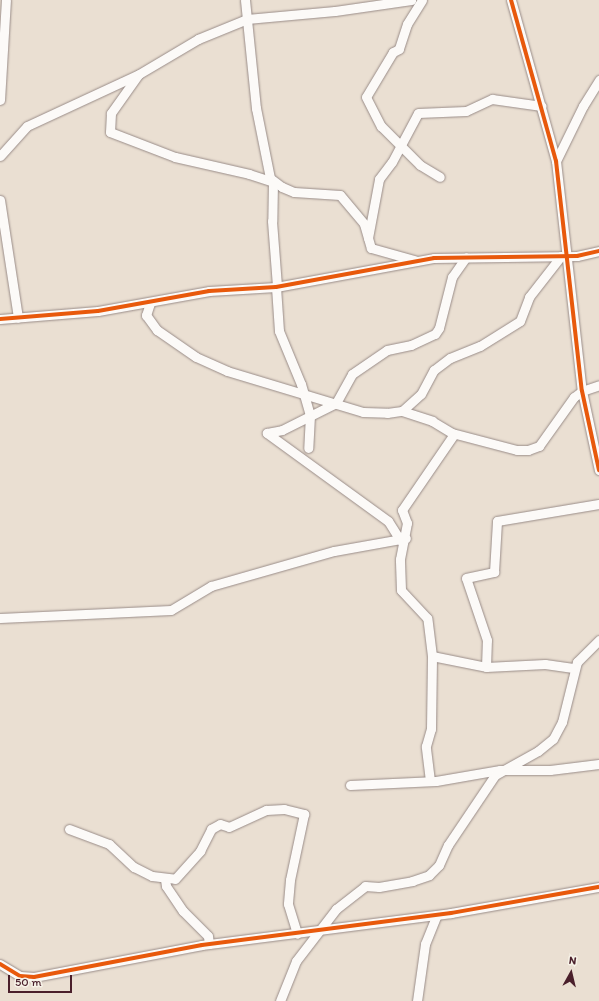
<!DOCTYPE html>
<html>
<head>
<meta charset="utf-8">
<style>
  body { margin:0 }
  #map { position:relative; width:599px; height:1001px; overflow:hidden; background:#eadfd2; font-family:Itim,sans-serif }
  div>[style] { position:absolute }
  .roads { filter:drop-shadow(0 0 1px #998c88) drop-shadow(0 0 1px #998c88) }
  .minor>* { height:9px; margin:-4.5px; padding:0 4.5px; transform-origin:4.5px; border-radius:4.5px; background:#fcfaf8 }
  .cycleway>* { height:4px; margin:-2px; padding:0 2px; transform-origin:2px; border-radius:2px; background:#e8590c }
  span { translate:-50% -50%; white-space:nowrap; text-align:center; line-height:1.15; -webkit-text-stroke:3.5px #f7f3e8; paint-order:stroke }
  .north { position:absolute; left:551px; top:953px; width:40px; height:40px; -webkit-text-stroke:3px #f7f3e8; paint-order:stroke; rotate:8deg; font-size:11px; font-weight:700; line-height:16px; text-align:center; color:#4a1f2b }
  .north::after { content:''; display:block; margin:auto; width:14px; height:18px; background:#4a1f2b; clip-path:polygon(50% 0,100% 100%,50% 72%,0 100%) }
  .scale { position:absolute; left:8px; top:975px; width:64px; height:18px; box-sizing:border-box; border:2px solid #4a1f2b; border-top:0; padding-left:5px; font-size:12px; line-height:14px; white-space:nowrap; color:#4a1f2b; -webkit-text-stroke:3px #f7f3e8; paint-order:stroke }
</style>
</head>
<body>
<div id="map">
  <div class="roads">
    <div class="minor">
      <div style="left:245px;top:0;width:109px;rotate:84.2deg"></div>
      <div style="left:256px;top:108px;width:71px;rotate:78.7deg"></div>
      <div style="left:270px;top:178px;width:15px;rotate:37deg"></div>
      <div style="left:282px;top:187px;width:13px;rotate:23deg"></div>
      <div style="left:294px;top:192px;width:46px;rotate:3.7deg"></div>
      <div style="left:340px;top:195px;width:38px;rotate:50deg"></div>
      <div style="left:364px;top:224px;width:25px;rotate:74deg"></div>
      <div style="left:371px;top:248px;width:45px;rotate:15.6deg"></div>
      <div style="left:422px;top:0;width:28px;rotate:122deg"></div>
      <div style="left:407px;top:24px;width:26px;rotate:108deg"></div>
      <div style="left:399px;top:49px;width:7px;rotate:153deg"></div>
      <div style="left:393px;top:52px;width:52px;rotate:121deg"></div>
      <div style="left:366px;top:97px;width:33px;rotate:63deg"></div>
      <div style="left:381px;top:126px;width:55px;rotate:45deg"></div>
      <div style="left:420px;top:165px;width:23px;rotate:31deg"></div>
      <div style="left:511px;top:0;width:167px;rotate:74.4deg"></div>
      <div style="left:556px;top:161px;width:231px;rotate:83.6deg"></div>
      <div style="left:582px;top:391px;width:81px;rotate:77.9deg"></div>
      <div style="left:138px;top:75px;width:47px;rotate:125.4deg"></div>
      <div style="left:111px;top:113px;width:19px;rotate:93deg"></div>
      <div style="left:110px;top:132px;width:70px;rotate:21deg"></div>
      <div style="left:175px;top:157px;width:76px;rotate:12.9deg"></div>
      <div style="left:249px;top:174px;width:25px;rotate:18deg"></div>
      <div style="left:273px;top:182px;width:39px;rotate:91deg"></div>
      <div style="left:272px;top:221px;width:65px;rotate:85.6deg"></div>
      <div style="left:0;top:100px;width:100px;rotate:-86.6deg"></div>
      <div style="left:0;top:156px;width:40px;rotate:-48deg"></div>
      <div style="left:27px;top:126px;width:123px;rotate:-24.9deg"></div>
      <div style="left:139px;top:74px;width:69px;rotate:-30.7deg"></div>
      <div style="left:198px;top:39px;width:53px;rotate:-22.2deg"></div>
      <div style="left:247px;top:19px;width:88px;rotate:-5.2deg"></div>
      <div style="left:335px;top:11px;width:77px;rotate:-8.2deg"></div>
      <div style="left:556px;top:161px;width:61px;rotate:-63.9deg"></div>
      <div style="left:583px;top:106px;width:31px;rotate:-58deg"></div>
      <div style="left:0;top:200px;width:119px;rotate:81.3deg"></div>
      <div style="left:368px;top:238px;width:60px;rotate:-79.4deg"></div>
      <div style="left:379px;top:179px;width:21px;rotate:-53deg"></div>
      <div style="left:392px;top:162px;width:55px;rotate:-62deg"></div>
      <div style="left:418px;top:113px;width:48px;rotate:-2.4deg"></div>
      <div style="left:466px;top:111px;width:29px;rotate:-25deg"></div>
      <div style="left:492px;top:99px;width:50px;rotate:8deg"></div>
      <div style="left:276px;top:287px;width:44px;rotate:86.1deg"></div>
      <div style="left:279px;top:331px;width:57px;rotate:67.5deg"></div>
      <div style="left:301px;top:384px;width:32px;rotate:74deg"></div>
      <div style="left:310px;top:415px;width:33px;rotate:93deg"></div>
      <div style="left:150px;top:303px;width:13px;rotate:108deg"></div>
      <div style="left:146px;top:315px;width:19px;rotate:54deg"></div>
      <div style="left:157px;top:330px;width:47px;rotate:34.7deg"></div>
      <div style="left:196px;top:357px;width:34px;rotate:24deg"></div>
      <div style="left:227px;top:371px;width:142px;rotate:16.8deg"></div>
      <div style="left:363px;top:412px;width:24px;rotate:2deg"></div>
      <div style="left:387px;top:413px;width:15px;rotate:-8deg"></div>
      <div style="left:402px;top:411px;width:25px;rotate:-42deg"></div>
      <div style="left:421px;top:394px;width:27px;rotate:-62deg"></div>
      <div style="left:434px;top:370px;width:20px;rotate:-37deg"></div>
      <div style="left:450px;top:358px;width:32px;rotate:-22deg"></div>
      <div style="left:480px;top:346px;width:47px;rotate:-32deg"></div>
      <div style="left:520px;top:321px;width:26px;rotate:-69deg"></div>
      <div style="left:529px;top:297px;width:52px;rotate:-52deg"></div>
      <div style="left:0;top:319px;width:98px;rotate:-4.7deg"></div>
      <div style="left:98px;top:311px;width:113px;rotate:-10.2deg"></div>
      <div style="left:209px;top:291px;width:67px;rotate:-3.4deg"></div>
      <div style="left:276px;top:287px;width:161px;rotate:-10.4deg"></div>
      <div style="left:434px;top:258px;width:143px;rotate:-0.8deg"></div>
      <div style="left:577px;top:256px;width:23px;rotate:-13deg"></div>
      <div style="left:402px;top:411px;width:32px;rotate:18deg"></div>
      <div style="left:432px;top:421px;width:23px;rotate:31deg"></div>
      <div style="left:452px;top:433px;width:67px;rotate:14.7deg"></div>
      <div style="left:517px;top:450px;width:11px"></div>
      <div style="left:528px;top:450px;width:12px;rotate:-20deg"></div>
      <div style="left:539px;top:446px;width:60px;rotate:-54.5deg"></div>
      <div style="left:574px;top:397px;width:10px;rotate:-37deg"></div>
      <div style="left:582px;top:391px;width:18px;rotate:-19deg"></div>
      <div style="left:400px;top:540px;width:22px;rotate:-122deg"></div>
      <div style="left:388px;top:521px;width:150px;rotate:-144deg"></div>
      <div style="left:267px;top:433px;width:15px;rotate:-11deg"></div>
      <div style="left:282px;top:430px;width:60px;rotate:-26.6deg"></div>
      <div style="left:336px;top:403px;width:33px;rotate:-61deg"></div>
      <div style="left:352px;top:374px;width:42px;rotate:-34.4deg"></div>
      <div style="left:387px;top:350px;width:25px;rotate:-12deg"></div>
      <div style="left:411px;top:345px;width:26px;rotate:-25deg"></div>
      <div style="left:435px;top:334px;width:7px;rotate:-56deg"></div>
      <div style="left:439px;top:328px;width:53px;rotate:-75.7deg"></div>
      <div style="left:452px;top:277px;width:24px;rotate:-55deg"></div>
      <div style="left:0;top:618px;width:171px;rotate:-2.7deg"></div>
      <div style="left:171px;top:610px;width:47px;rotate:-31deg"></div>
      <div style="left:211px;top:586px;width:128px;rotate:-15.9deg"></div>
      <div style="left:334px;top:551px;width:73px;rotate:-10.2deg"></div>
      <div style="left:432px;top:656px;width:55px;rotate:11.5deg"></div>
      <div style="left:486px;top:667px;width:59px;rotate:-2.9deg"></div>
      <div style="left:545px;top:664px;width:30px;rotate:8deg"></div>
      <div style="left:486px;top:667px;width:27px;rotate:-88deg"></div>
      <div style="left:487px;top:640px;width:65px;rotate:-108.7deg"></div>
      <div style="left:466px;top:578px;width:29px;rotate:-12deg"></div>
      <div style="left:494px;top:572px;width:51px;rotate:-86.6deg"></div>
      <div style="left:497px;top:521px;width:103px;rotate:-9.5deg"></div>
      <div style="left:430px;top:781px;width:35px;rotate:-97deg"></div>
      <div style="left:426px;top:746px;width:18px;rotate:-74deg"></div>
      <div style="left:431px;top:729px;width:73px;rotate:-89.2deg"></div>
      <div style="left:432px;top:656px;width:38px;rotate:-97deg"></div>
      <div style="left:427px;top:618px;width:38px;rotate:-133deg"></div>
      <div style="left:401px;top:590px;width:31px;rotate:-92deg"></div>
      <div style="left:400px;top:559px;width:37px;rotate:-79deg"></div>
      <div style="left:407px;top:523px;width:14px;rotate:-111deg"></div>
      <div style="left:402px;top:510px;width:92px;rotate:-55.6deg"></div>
      <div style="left:350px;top:785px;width:86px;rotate:-2.7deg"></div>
      <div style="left:436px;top:781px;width:65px;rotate:-9.8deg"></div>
      <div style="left:500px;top:770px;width:50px"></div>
      <div style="left:550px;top:770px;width:49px;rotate:-7deg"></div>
      <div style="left:69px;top:829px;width:43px;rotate:20.6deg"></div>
      <div style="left:109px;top:844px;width:34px;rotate:43deg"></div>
      <div style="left:134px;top:867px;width:20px;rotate:27deg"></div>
      <div style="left:152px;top:876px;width:23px;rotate:7deg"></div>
      <div style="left:175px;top:879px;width:38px;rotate:-48deg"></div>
      <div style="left:200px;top:851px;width:25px;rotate:-63deg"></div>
      <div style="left:211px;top:829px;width:10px;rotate:-29deg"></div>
      <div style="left:220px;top:824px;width:9px;rotate:18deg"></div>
      <div style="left:229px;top:827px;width:41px;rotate:-24.7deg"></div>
      <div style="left:266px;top:810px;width:18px;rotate:-3deg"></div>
      <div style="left:284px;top:809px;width:21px;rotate:14deg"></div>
      <div style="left:304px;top:814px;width:67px;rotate:102deg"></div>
      <div style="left:290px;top:880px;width:24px;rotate:95deg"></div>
      <div style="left:288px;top:904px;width:31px;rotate:73deg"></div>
      <div style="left:165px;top:879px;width:7px;rotate:82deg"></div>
      <div style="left:166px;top:886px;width:30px;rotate:56deg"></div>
      <div style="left:183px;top:911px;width:35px;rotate:45deg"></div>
      <div style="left:208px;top:936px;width:8px;rotate:83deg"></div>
      <div style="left:0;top:964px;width:23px;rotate:31deg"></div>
      <div style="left:20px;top:976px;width:14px;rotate:4deg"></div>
      <div style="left:34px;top:977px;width:171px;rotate:-10.8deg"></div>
      <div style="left:202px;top:945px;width:251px;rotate:-7.3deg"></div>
      <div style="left:451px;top:913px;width:150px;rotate:-10deg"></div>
      <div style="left:280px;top:1001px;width:43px;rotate:-68.2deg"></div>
      <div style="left:296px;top:961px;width:66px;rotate:-52.4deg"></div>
      <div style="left:336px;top:909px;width:37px;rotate:-38deg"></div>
      <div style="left:365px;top:886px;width:14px;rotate:4deg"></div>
      <div style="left:379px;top:887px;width:34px;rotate:-10deg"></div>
      <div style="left:412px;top:881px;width:18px;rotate:-19deg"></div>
      <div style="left:429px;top:875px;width:14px;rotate:-45deg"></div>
      <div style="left:439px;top:865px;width:22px;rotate:-66deg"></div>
      <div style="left:448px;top:845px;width:84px;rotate:-56.1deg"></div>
      <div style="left:495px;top:775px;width:49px;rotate:-29.2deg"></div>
      <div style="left:538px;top:751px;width:19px;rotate:-39deg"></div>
      <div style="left:553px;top:739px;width:19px;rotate:-62deg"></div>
      <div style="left:562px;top:722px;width:62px;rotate:-76deg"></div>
      <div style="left:577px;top:662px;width:31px;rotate:-45deg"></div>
      <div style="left:417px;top:1001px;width:58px;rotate:-82deg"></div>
      <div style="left:425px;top:944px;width:31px;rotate:-68deg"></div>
    </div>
  </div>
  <div class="cycleway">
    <div style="left:511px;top:0;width:167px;rotate:74.4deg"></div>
    <div style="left:556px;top:161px;width:231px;rotate:83.6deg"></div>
    <div style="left:582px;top:391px;width:81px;rotate:77.9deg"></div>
    <div style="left:0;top:319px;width:98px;rotate:-4.7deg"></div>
    <div style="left:98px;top:311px;width:113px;rotate:-10.2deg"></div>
    <div style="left:209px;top:291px;width:67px;rotate:-3.4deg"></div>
    <div style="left:276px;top:287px;width:161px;rotate:-10.4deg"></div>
    <div style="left:434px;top:258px;width:143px;rotate:-0.8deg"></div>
    <div style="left:577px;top:256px;width:23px;rotate:-13deg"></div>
    <div style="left:0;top:964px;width:23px;rotate:31deg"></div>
    <div style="left:20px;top:976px;width:14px;rotate:4deg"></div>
    <div style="left:34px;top:977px;width:171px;rotate:-10.8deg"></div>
    <div style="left:202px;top:945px;width:251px;rotate:-7.3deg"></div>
    <div style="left:451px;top:913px;width:150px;rotate:-10deg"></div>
  </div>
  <div class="north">N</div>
  <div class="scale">50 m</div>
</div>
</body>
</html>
